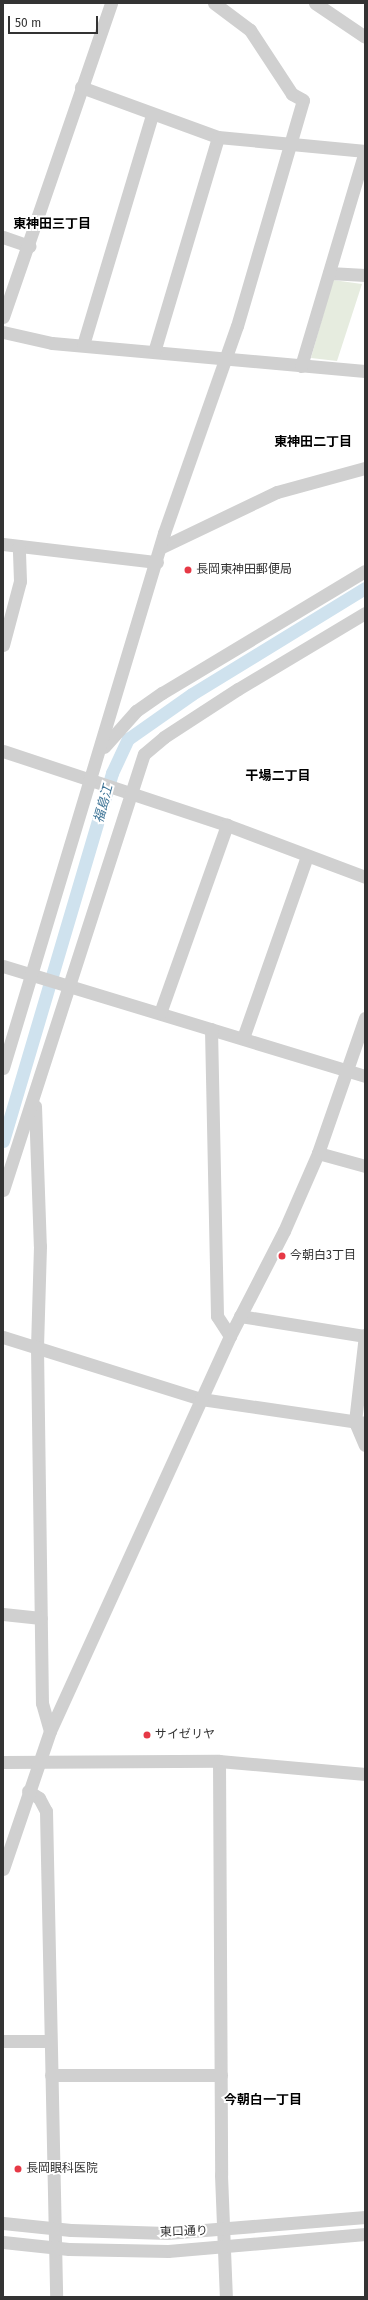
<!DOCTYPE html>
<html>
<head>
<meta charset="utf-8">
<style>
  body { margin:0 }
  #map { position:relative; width:368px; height:2300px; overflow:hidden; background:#fff; font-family:"Fira Sans","Noto Sans JP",sans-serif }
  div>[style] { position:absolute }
  .green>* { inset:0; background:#e6ecdf }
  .canal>* { height:13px; margin:-6.5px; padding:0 6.5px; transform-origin:6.5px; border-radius:6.5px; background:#cfe2ee }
  .minor>* { height:13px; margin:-6.5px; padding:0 6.5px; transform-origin:6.5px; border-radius:6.5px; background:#d0d0d0 }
  .dots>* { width:11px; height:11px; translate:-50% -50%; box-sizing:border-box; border:2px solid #fff; border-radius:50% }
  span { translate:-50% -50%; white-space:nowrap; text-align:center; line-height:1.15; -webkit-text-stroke:4px #fff; paint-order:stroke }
  .poi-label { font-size:12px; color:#333 }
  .left { translate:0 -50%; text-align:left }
  .street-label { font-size:12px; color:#333 }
  .neighbourhood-label { font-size:13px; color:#000; font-weight:700 }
  .water-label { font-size:13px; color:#3f7597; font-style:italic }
  .frame { position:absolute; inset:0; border:4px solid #333; pointer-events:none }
  .scale { position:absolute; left:8px; top:16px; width:90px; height:18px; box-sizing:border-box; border:2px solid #333; border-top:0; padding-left:5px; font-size:12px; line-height:14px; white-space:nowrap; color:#333; -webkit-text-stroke:3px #fff; paint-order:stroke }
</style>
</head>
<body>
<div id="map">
  <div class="green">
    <div style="clip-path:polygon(333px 280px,362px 284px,337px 361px,311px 358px)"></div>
  </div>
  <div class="canal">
    <div style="left:3px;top:1141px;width:384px;rotate:-73.5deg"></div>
    <div style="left:112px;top:773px;width:38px;rotate:-65deg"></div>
    <div style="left:128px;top:739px;width:78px;rotate:-35.1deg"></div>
    <div style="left:192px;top:694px;width:203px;rotate:-31.5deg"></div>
  </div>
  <div class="minor">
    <div style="left:315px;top:3px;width:60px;rotate:34.2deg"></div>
    <div style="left:81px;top:87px;width:146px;rotate:20.1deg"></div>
    <div style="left:218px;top:137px;width:148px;rotate:5.4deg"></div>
    <div style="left:3px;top:237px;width:28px;rotate:19deg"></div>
    <div style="left:329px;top:273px;width:36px;rotate:3deg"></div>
    <div style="left:3px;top:317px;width:332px;rotate:-71deg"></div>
    <div style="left:3px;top:332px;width:50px;rotate:12.7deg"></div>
    <div style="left:52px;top:343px;width:314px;rotate:5.1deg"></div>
    <div style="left:83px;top:345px;width:240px;rotate:-73.3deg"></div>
    <div style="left:154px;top:352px;width:224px;rotate:-73.4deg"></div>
    <div style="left:301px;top:366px;width:224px;rotate:-73.4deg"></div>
    <div style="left:3px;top:544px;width:155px;rotate:6.7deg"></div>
    <div style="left:162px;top:547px;width:127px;rotate:-25.6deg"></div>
    <div style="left:277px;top:492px;width:91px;rotate:-15.3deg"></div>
    <div style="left:3px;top:645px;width:66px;rotate:-75.1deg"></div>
    <div style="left:20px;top:581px;width:35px;rotate:-92deg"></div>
    <div style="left:104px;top:747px;width:48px;rotate:-48.4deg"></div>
    <div style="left:136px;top:711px;width:32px;rotate:-35deg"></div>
    <div style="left:162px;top:693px;width:237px;rotate:-31deg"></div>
    <div style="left:3px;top:751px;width:236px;rotate:18.3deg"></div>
    <div style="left:227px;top:825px;width:147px;rotate:20.6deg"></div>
    <div style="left:3px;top:966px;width:378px;rotate:16.9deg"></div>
    <div style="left:160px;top:1013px;width:200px;rotate:-70.4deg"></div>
    <div style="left:211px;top:1029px;width:287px;rotate:88.8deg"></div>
    <div style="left:217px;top:1316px;width:24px;rotate:57deg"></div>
    <div style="left:243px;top:1038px;width:193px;rotate:-70.6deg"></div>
    <div style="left:3px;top:1068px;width:559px;rotate:-73.25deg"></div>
    <div style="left:164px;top:533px;width:219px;rotate:-70.6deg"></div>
    <div style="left:237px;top:326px;width:235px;rotate:-73.7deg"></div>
    <div style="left:303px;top:100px;width:13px;rotate:-151deg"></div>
    <div style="left:292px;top:94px;width:77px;rotate:-123.3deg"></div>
    <div style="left:250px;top:30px;width:45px;rotate:-143.1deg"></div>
    <div style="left:35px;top:1106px;width:140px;rotate:88deg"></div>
    <div style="left:40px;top:1246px;width:101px;rotate:91.7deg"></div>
    <div style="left:37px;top:1347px;width:356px;rotate:89.2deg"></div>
    <div style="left:42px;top:1703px;width:29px;rotate:74deg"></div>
    <div style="left:318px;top:1153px;width:49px;rotate:15.5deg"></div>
    <div style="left:3px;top:1190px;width:458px;rotate:-72.1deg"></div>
    <div style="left:144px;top:754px;width:26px;rotate:-40deg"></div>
    <div style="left:164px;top:737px;width:88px;rotate:-33deg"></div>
    <div style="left:238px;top:689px;width:148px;rotate:-30.9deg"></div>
    <div style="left:240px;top:1316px;width:127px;rotate:9.1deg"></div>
    <div style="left:365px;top:1335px;width:88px;rotate:96.6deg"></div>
    <div style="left:355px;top:1422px;width:25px;rotate:67deg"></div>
    <div style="left:3px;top:1337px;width:207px;rotate:17.4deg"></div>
    <div style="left:201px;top:1399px;width:166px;rotate:8.3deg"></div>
    <div style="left:3px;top:1614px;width:38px;rotate:6deg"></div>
    <div style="left:219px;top:1761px;width:414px;rotate:89.7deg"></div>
    <div style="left:221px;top:2175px;width:122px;rotate:87.7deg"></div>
    <div style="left:3px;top:1762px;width:216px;rotate:-0.3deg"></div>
    <div style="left:219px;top:1761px;width:147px;rotate:5.1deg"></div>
    <div style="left:28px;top:1791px;width:13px;rotate:32deg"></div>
    <div style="left:39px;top:1798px;width:15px;rotate:62deg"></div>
    <div style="left:46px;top:1811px;width:486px;rotate:88.8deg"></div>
    <div style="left:3px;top:1869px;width:146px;rotate:-71.2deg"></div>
    <div style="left:50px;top:1731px;width:434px;rotate:-65.5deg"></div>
    <div style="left:230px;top:1336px;width:118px;rotate:-62.8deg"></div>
    <div style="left:284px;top:1231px;width:85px;rotate:-66.4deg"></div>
    <div style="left:318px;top:1153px;width:143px;rotate:-70.8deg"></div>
    <div style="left:3px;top:2041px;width:45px"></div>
    <div style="left:51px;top:2075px;width:170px"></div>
    <div style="left:3px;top:2223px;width:68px;rotate:5.9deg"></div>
    <div style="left:71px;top:2230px;width:96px;rotate:1.8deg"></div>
    <div style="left:167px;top:2233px;width:199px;rotate:-4.6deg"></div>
    <div style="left:3px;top:2242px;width:66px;rotate:6.1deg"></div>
    <div style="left:69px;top:2249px;width:99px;rotate:1.2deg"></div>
    <div style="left:168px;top:2251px;width:198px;rotate:-4.9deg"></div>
  </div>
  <div class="dots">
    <div style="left:188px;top:570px;background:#e63946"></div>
    <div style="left:282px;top:1256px;background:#e63946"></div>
    <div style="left:147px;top:1735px;background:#e63946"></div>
    <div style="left:18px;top:2169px;background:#e63946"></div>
  </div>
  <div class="poi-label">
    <span class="left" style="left:196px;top:570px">長岡東神田郵便局</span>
    <span class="left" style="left:290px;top:1256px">今朝白3丁目</span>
    <span class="left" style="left:155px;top:1735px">サイゼリヤ</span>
    <span class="left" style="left:26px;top:2169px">長岡眼科医院</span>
  </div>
  <div class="street-label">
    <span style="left:184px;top:2232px;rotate:-2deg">東口通り</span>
  </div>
  <div class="neighbourhood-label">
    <span style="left:52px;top:224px">東神田三丁目</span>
    <span style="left:313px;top:442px">東神田二丁目</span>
    <span style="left:278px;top:776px">干場二丁目</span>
    <span style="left:263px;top:2100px">今朝白一丁目</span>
  </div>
  <div class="water-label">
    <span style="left:104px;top:804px;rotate:-75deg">福島江</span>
  </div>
  <div class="frame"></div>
  <div class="scale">50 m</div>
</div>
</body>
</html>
